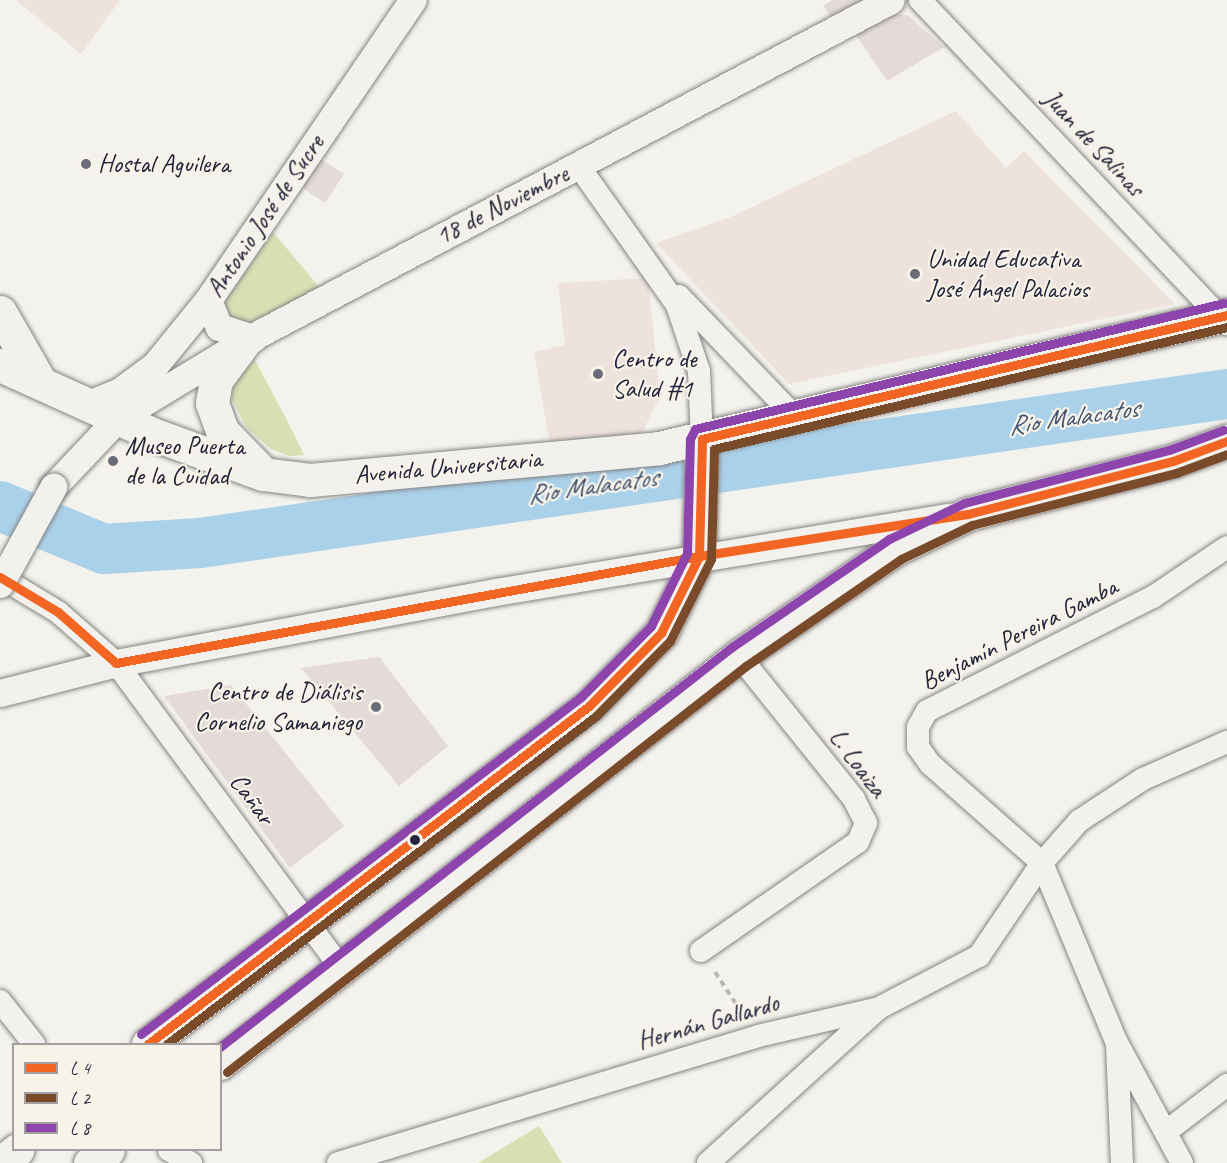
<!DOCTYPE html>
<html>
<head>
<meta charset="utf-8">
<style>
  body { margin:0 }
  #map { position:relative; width:1227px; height:1163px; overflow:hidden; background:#f4f2ec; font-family:Caveat,sans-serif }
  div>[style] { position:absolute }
  .built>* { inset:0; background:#eee3dc }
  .green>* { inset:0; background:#d9dfb3 }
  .river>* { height:50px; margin:-25px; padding:0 25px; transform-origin:25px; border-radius:25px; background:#aad1ea }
  .building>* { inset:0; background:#e4dad7 }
  .path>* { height:4px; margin-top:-2px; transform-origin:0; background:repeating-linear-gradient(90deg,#b8b6b6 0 6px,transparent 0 10.5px) }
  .roads { filter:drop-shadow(0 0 2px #858486) drop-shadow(0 0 2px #858486) }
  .minor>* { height:22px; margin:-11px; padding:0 11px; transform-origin:11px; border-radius:11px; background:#f2f1ed }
  .tertiary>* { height:27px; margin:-13.5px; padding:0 13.5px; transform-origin:13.5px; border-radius:13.5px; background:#f2f1ed }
  .primary>* { height:33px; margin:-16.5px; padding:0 16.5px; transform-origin:16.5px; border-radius:16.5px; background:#f2f1ed }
  .bridges { filter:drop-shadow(0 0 2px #858486) drop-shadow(0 0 2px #858486) }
  .tertiary-bridge>* { height:27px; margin:-13.5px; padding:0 13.5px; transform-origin:13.5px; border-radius:13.5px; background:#f2f1ed }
  .bus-1>* { height:9px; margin:-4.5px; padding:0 4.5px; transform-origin:4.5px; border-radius:4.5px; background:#f26522 }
  .bus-2>* { height:9px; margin:-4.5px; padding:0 4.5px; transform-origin:4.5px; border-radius:4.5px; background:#7a4b2a }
  .bus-3>* { height:9px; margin:-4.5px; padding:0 4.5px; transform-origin:4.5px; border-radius:4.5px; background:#8e44ad }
  .dots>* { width:16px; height:16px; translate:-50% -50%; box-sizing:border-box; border:3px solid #f7f3e8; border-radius:50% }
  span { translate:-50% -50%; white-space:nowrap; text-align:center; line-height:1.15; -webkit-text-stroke:4.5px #f7f3e8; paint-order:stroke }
  .street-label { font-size:26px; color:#22223b }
  .poi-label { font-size:26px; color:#22223b }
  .left { translate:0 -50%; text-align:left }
  .right { translate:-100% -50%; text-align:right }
  .water-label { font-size:27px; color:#41526f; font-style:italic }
  .legend { position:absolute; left:12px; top:1043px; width:210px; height:108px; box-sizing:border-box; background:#f7f3e8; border:2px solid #a29fa3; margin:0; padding:8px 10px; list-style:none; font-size:18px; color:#22223b }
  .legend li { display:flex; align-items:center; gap:12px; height:30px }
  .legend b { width:30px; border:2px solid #a29fa3 }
</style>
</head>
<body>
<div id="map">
  <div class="built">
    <div style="clip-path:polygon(16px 0,120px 0,81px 54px)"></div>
    <div style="clip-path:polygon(956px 111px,1006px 168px,1024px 151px,1175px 304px,789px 384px,656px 243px,733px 216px)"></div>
    <div style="clip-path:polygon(648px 278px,660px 396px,641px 435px,550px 445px,534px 352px,565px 345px,558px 283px)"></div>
  </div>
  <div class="green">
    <div style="clip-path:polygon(273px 232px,320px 288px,245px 327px,224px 310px,226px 300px)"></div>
    <div style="clip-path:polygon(255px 360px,292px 430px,304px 455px,289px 456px,271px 449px,246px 427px,232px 399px,234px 382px)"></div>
    <div style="clip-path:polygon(539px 1126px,562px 1163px,478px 1163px)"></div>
  </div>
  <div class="river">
    <div style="left:0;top:506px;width:113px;rotate:22.5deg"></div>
    <div style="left:104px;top:549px;width:96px;rotate:-3.6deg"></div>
    <div style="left:200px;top:543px;width:1038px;rotate:-8.26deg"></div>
  </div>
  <div class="building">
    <div style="clip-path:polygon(832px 0,862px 0,834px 20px,823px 6px)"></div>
    <div style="clip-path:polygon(896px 14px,907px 15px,944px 47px,887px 81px,856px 35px)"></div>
    <div style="clip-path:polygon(317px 157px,344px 174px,325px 203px,300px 186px)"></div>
    <div style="clip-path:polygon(379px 657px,448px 746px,399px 786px,301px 668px)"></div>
    <div style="clip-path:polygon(231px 685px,344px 826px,290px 868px,164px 696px)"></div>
  </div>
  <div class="path">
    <div style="left:715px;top:972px;width:53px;rotate:56.6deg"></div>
  </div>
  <div class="roads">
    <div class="minor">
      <div style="left:920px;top:0;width:446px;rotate:46.6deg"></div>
      <div style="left:578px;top:165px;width:171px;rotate:54.7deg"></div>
      <div style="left:677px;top:305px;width:70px;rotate:71.6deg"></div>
      <div style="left:699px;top:371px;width:68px;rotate:87.5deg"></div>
      <div style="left:679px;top:296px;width:170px;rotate:46.2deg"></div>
      <div style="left:0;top:577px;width:68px;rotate:31.1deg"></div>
      <div style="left:58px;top:612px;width:77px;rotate:41.3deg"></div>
      <div style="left:116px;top:663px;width:381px;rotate:53.6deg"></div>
      <div style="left:701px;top:951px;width:191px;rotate:-34.8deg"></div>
      <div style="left:858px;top:842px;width:21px;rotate:-67deg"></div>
      <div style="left:866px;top:823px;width:27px;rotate:-117deg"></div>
      <div style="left:854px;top:799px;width:184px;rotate:-128.8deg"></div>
      <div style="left:0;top:1001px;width:55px;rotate:51.7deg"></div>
      <div style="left:1117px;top:1045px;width:118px;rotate:87.6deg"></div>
      <div style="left:1167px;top:1131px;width:76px;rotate:-37.5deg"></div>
      <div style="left:169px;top:1150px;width:26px;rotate:31deg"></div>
      <div style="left:338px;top:1163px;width:439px;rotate:-16.8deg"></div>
      <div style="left:758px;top:1036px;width:124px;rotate:-13deg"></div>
      <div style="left:879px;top:1008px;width:113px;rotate:-27.5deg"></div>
      <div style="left:979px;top:956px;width:112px;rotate:-55.9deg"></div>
      <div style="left:1042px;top:863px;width:56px;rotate:-48.6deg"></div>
      <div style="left:1079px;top:821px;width:77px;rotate:-33.3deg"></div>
      <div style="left:1143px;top:779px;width:92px;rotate:-23.8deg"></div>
      <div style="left:708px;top:1163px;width:229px;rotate:-42.2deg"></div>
      <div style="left:1182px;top:1163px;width:139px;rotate:-118.4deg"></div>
      <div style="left:1116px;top:1041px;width:193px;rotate:-112.6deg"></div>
      <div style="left:1042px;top:863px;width:149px;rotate:-138.5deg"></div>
      <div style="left:930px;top:764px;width:21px;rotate:-125deg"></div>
      <div style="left:918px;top:747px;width:20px;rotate:-90deg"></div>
      <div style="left:918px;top:727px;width:18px;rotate:-61deg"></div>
      <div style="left:927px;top:711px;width:253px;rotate:-26.8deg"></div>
      <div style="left:1153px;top:597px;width:89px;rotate:-34deg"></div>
    </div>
    <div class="tertiary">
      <div style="left:208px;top:300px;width:29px;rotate:68deg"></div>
      <div style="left:219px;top:327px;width:36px;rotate:18deg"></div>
      <div style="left:91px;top:403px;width:31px;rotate:-22deg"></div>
      <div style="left:120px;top:391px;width:44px;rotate:-36.6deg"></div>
      <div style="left:155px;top:365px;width:84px;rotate:-50.8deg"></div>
      <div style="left:208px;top:300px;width:363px;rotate:-55.7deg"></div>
      <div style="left:53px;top:487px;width:95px;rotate:-46.7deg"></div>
      <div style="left:118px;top:418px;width:149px;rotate:-31.2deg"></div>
      <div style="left:245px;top:341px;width:730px;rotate:-27.83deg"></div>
      <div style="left:0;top:693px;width:120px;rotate:-14.5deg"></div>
      <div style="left:116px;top:663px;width:386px;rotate:-10.6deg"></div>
      <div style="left:495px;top:592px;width:460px;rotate:-9.4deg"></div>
    </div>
    <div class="primary">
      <div style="left:0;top:312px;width:78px;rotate:60.2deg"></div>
      <div style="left:245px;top:341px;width:49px;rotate:126.6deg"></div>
      <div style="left:216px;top:380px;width:23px;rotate:100deg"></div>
      <div style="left:212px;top:403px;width:30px;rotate:70deg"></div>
      <div style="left:222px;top:431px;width:52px;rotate:45.8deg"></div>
      <div style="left:0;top:365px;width:170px;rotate:24.3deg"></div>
      <div style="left:155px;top:435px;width:115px;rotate:19.9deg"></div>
      <div style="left:263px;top:474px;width:47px;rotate:7.3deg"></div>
      <div style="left:310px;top:480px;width:350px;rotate:-5.2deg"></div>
      <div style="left:659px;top:448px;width:583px;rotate:-13.18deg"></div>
      <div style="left:148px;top:1044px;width:556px;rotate:-37.47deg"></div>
      <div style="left:589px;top:706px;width:103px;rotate:-45.4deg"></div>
      <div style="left:661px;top:633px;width:86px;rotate:-63.7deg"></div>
      <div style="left:699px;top:556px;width:117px;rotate:-88.5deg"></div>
      <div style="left:220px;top:1063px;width:660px;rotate:-38.1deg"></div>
      <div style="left:739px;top:656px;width:189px;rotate:-34.4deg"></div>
      <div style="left:895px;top:549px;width:81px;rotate:-25.6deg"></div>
      <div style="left:968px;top:514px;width:212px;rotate:-14.5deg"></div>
      <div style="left:1173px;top:461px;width:58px;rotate:-20.3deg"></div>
      <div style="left:1px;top:1163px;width:21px;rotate:-39deg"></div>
      <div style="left:90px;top:1163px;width:22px;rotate:-36deg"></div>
    </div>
  </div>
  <div class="bridges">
    <div class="tertiary-bridge">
      <div style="left:0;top:584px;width:111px;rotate:-61.3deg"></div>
    </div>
  </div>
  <div class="bus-1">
    <div style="left:0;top:577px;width:68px;rotate:31.1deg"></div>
    <div style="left:58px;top:612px;width:77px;rotate:41.3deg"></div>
    <div style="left:116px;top:663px;width:593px;rotate:-10.4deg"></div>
    <div style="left:699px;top:556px;width:272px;rotate:-8.9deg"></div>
    <div style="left:968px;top:514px;width:212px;rotate:-14.5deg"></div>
    <div style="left:1173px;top:461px;width:58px;rotate:-20.3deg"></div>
    <div style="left:148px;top:1044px;width:556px;rotate:-37.47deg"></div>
    <div style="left:589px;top:706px;width:103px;rotate:-45.4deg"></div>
    <div style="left:661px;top:633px;width:86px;rotate:-63.7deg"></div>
    <div style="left:699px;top:556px;width:117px;rotate:-88.5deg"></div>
    <div style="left:702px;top:439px;width:539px;rotate:-13.29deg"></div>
  </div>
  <div class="bus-2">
    <div style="left:167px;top:1044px;width:540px;rotate:-37.4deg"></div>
    <div style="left:596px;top:716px;width:105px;rotate:-45.4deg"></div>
    <div style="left:670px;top:641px;width:92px;rotate:-63.4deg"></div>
    <div style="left:711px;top:559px;width:110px;rotate:-88.4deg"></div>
    <div style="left:714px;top:449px;width:527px;rotate:-13.38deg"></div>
    <div style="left:227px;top:1072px;width:659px;rotate:-38.04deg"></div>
    <div style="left:746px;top:666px;width:188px;rotate:-34.6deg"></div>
    <div style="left:901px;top:559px;width:79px;rotate:-25.6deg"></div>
    <div style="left:972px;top:525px;width:211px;rotate:-14.3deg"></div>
    <div style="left:1176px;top:473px;width:54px;rotate:-20.4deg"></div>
  </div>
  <div class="bus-3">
    <div style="left:141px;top:1034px;width:554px;rotate:-37.45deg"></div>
    <div style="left:581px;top:697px;width:100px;rotate:-45.4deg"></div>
    <div style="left:651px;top:626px;width:81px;rotate:-63.7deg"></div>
    <div style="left:687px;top:553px;width:114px;rotate:-88.5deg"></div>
    <div style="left:690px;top:439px;width:11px;rotate:-63deg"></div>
    <div style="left:695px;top:429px;width:544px;rotate:-13.4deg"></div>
    <div style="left:220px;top:1047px;width:650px;rotate:-38deg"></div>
    <div style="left:732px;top:647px;width:191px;rotate:-34.5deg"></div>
    <div style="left:889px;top:539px;width:83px;rotate:-25.6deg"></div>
    <div style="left:964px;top:503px;width:212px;rotate:-14.5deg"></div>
    <div style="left:1169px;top:450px;width:58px;rotate:-20.3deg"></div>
  </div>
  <div class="dots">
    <div style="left:86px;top:164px;background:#6c6b79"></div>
    <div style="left:915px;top:274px;background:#6c6b79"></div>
    <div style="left:598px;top:374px;background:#6c6b79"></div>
    <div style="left:113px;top:461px;background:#6c6b79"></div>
    <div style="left:376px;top:707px;background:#6c6b79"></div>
    <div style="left:415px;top:840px;background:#22223b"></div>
  </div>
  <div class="street-label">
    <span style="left:1094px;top:143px;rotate:47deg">Juan de Salinas</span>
    <span style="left:502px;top:205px;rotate:-27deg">18 de Noviembre</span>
    <span style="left:265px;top:216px;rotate:-56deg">Antonio José de Sucre</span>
    <span style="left:448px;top:467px;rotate:-5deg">Avenida Universitaria</span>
    <span style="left:1019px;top:634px;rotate:-27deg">Benjamín Pereira Gamba</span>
    <span style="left:858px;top:763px;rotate:54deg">L. Loaiza</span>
    <span style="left:252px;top:799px;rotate:54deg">Cañar</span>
    <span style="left:708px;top:1022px;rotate:-16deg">Hernán Gallardo</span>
  </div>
  <div class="poi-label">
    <span class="left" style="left:98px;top:164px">Hostal Aguilera</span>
    <span class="left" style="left:927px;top:274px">Unidad Educativa<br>José Ángel Palacios</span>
    <span class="left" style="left:612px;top:374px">Centro de<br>Salud #1</span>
    <span class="left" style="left:125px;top:461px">Museo Puerta<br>de la Cuidad</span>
    <span class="right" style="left:362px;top:707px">Centro de Diálisis<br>Cornelio Samaniego</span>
  </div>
  <div class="water-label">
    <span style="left:1073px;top:417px;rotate:-8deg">Rio Malacatos</span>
    <span style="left:592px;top:486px;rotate:-8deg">Rio Malacatos</span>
  </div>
  <ul class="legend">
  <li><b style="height:8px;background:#f26522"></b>L 4</li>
  <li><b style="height:8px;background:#7a4b2a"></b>L 2</li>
  <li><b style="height:8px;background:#8e44ad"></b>L 8</li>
  </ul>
</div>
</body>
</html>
